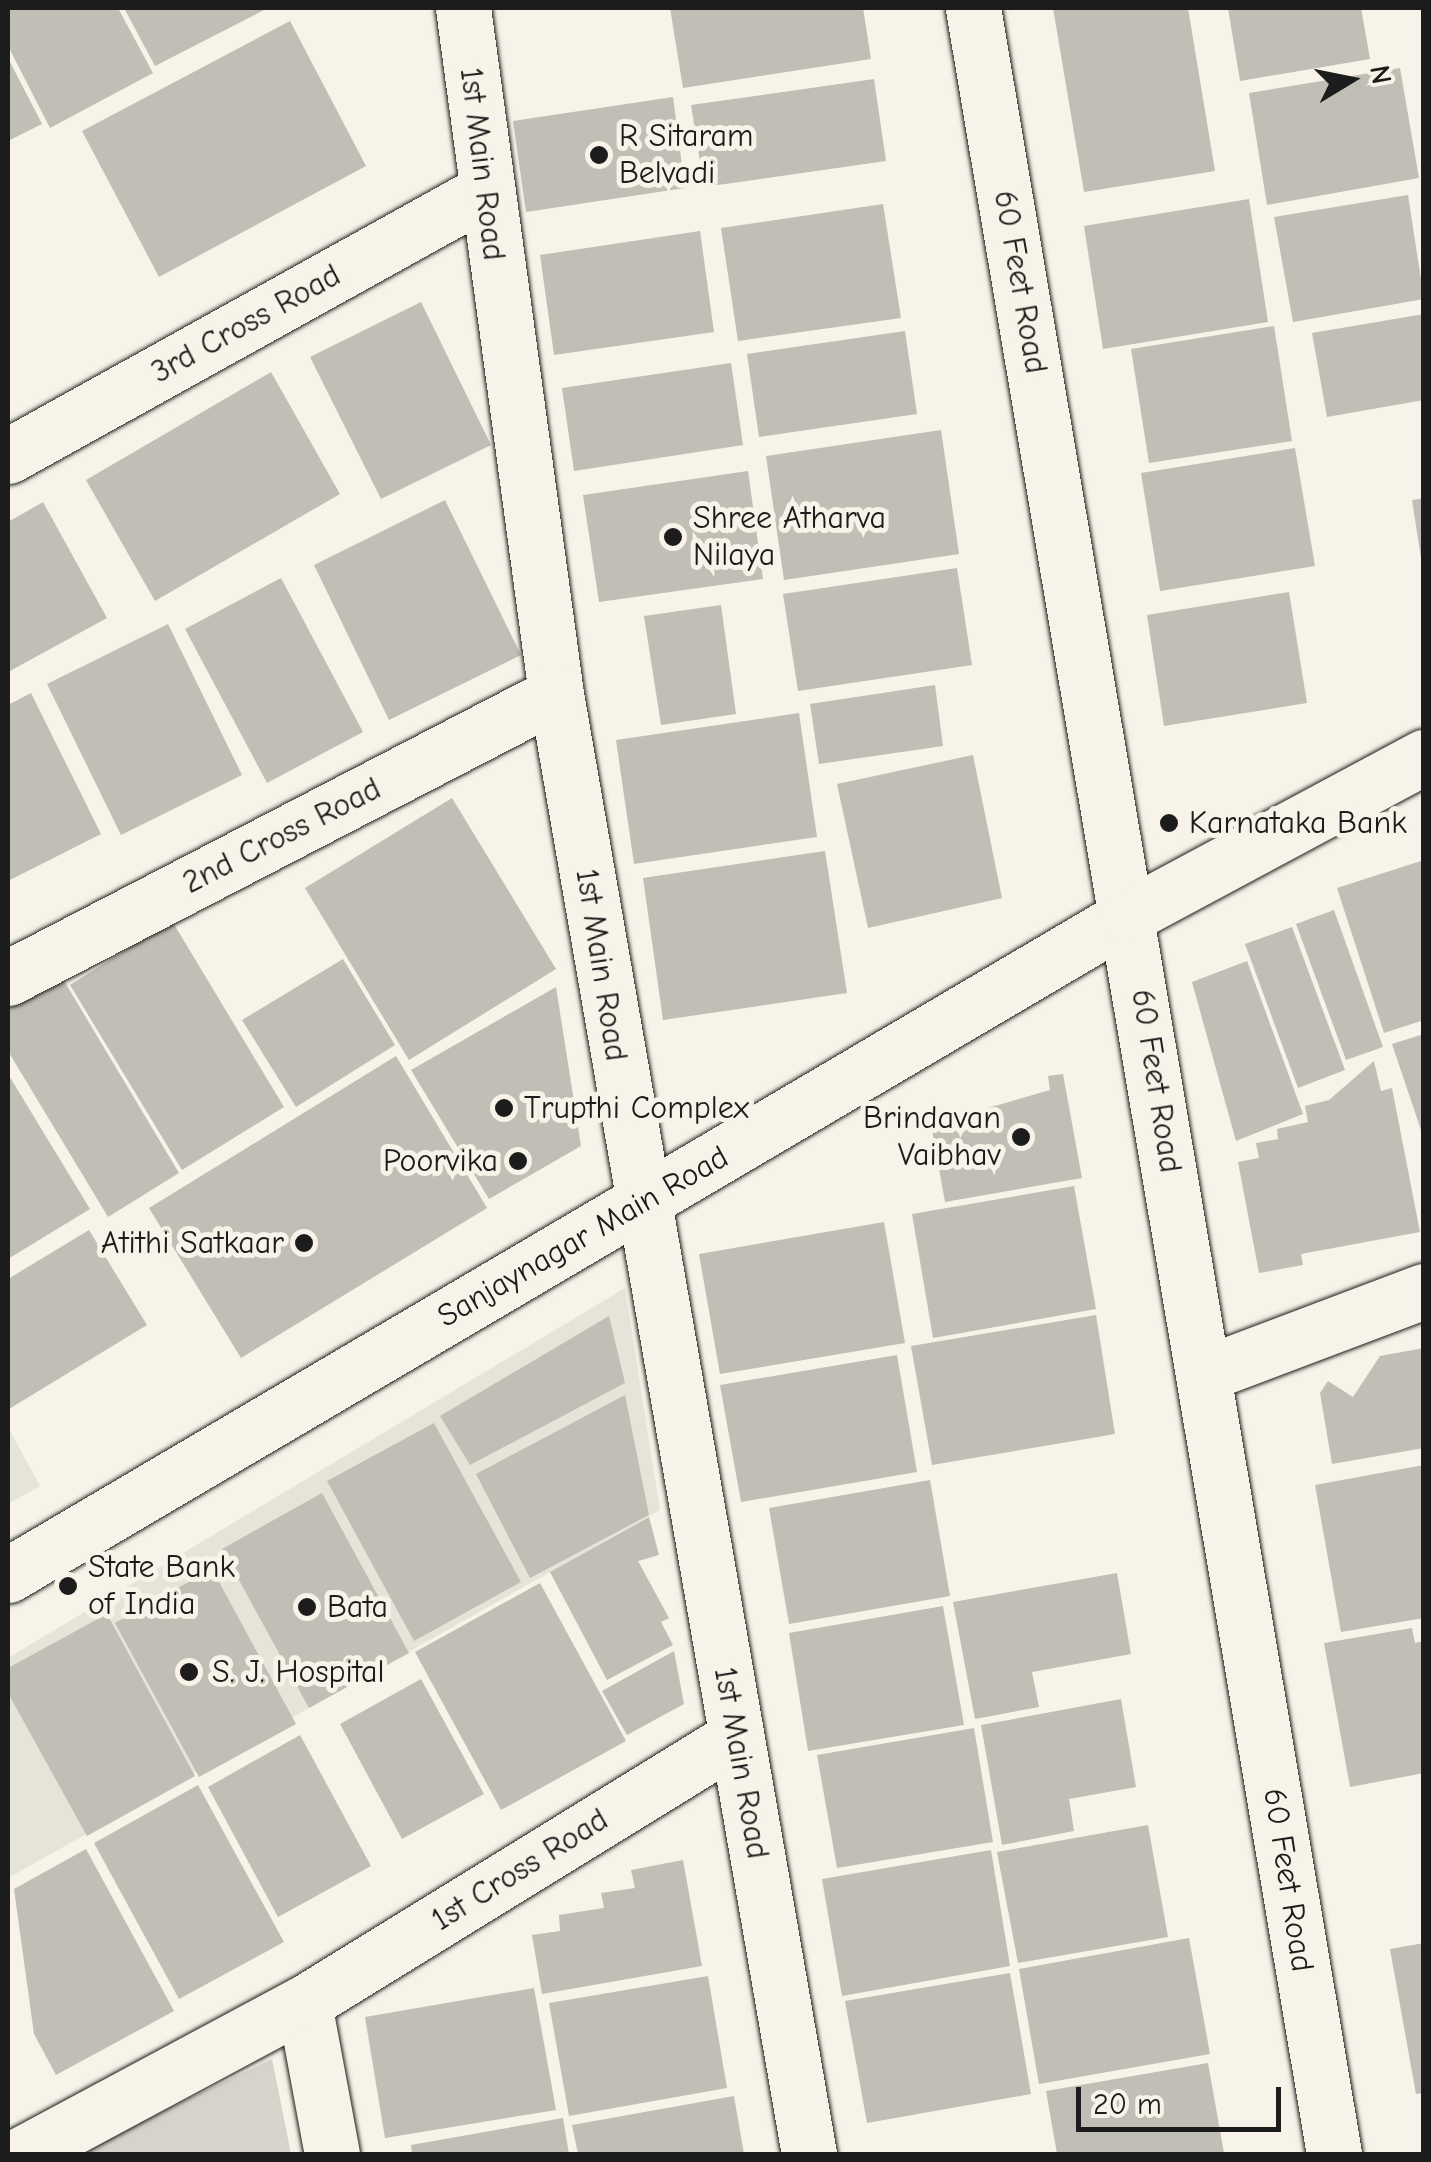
<!DOCTYPE html>
<html>
<head>
<meta charset="utf-8">
<style>
  body { margin:0 }
  #map { position:relative; width:1431px; height:2162px; overflow:hidden; background:#f7f3e8; font-family:"Comic Neue",sans-serif }
  div>[style] { position:absolute }
  .built>* { inset:0; background:#e6e3d9 }
  .green>* { inset:0; background:#d7d3cb }
  .building>* { inset:0; background:#c0beb5 }
  .roads { filter:drop-shadow(0 0 2px #1c1c1c) drop-shadow(0 0 2px #1c1c1c) }
  .street>* { height:55px; margin:-27.5px; padding:0 27.5px; transform-origin:27.5px; border-radius:27.5px; background:#f7f3e8 }
  .secondary>* { height:55px; margin:-27.5px; padding:0 27.5px; transform-origin:27.5px; border-radius:27.5px; background:#f7f3e8 }
  .dots>* { width:28px; height:28px; translate:-50% -50%; box-sizing:border-box; border:5px solid #f7f3e8; border-radius:50% }
  span { translate:-50% -50%; white-space:nowrap; text-align:center; line-height:1.15; -webkit-text-stroke:10px #f7f3e8; paint-order:stroke }
  .poi-label { font-size:32px; color:#1c1c1c }
  .left { translate:0 -50%; text-align:left }
  .right { translate:-100% -50%; text-align:right }
  .street-label { font-size:32px; color:#1c1c1c }
  .frame { position:absolute; inset:0; border:10px solid #1c1c1c; pointer-events:none }
  .north { position:absolute; left:1301px; top:30px; width:100px; height:100px; -webkit-text-stroke:8px #f7f3e8; paint-order:stroke; rotate:80deg; font-size:28px; font-weight:700; line-height:40px; text-align:center; color:#1c1c1c }
  .north::after { content:''; display:block; margin:auto; width:35px; height:45px; background:#1c1c1c; clip-path:polygon(50% 0,100% 100%,50% 72%,0 100%) }
  .scale { position:absolute; left:1076px; top:2087px; width:205px; height:45px; box-sizing:border-box; border:5px solid #1c1c1c; border-top:0; padding-left:12px; font-size:30px; line-height:35px; white-space:nowrap; color:#1c1c1c; -webkit-text-stroke:8px #f7f3e8; paint-order:stroke }
</style>
</head>
<body>
<div id="map">
  <div class="built">
    <div style="clip-path:polygon(625px 1288px,660px 1510px,10px 1877px,8px 1658px)"></div>
    <div style="clip-path:polygon(8px 1427px,40px 1486px,8px 1504px)"></div>
  </div>
  <div class="green">
    <div style="clip-path:polygon(272px 2059px,291px 2154px,90px 2154px,90px 2146px)"></div>
  </div>
  <div class="building">
    <div style="clip-path:polygon(8px 8px,118px 8px,153px 73px,50px 128px,8px 46px)"></div>
    <div style="clip-path:polygon(124px 8px,268px 8px,155px 66px)"></div>
    <div style="clip-path:polygon(670px 8px,863px 8px,871px 59px,683px 88px)"></div>
    <div style="clip-path:polygon(1053px 8px,1188px 8px,1215px 171px,1084px 192px)"></div>
    <div style="clip-path:polygon(1228px 8px,1361px 8px,1370px 59px,1240px 81px)"></div>
    <div style="clip-path:polygon(290px 21px,366px 166px,159px 277px,82px 131px)"></div>
    <div style="clip-path:polygon(8px 58px,42px 124px,8px 141px)"></div>
    <div style="clip-path:polygon(1400px 68px,1419px 178px,1267px 205px,1249px 93px)"></div>
    <div style="clip-path:polygon(874px 79px,886px 161px,704px 187px,691px 105px)"></div>
    <div style="clip-path:polygon(673px 97px,685px 188px,526px 212px,513px 121px)"></div>
    <div style="clip-path:polygon(1408px 195px,1424px 299px,1293px 322px,1274px 217px)"></div>
    <div style="clip-path:polygon(1249px 199px,1268px 322px,1103px 349px,1084px 226px)"></div>
    <div style="clip-path:polygon(883px 204px,901px 318px,738px 341px,721px 228px)"></div>
    <div style="clip-path:polygon(700px 231px,714px 332px,554px 355px,540px 255px)"></div>
    <div style="clip-path:polygon(421px 302px,491px 445px,381px 499px,310px 357px)"></div>
    <div style="clip-path:polygon(1424px 314px,1424px 400px,1327px 417px,1312px 333px)"></div>
    <div style="clip-path:polygon(1274px 326px,1292px 441px,1149px 463px,1131px 349px)"></div>
    <div style="clip-path:polygon(905px 331px,917px 414px,759px 437px,747px 354px)"></div>
    <div style="clip-path:polygon(731px 363px,743px 445px,574px 471px,562px 388px)"></div>
    <div style="clip-path:polygon(271px 372px,340px 494px,155px 601px,86px 480px)"></div>
    <div style="clip-path:polygon(941px 430px,959px 554px,784px 580px,766px 456px)"></div>
    <div style="clip-path:polygon(1295px 448px,1315px 566px,1160px 591px,1141px 473px)"></div>
    <div style="clip-path:polygon(748px 471px,763px 579px,599px 602px,583px 495px)"></div>
    <div style="clip-path:polygon(1424px 498px,1424px 558px,1421px 558px,1412px 500px)"></div>
    <div style="clip-path:polygon(445px 500px,521px 655px,389px 720px,314px 565px)"></div>
    <div style="clip-path:polygon(43px 502px,107px 618px,8px 672px,8px 522px)"></div>
    <div style="clip-path:polygon(957px 568px,972px 665px,798px 691px,783px 594px)"></div>
    <div style="clip-path:polygon(281px 578px,363px 732px,267px 783px,185px 629px)"></div>
    <div style="clip-path:polygon(1289px 592px,1307px 703px,1164px 726px,1147px 615px)"></div>
    <div style="clip-path:polygon(721px 605px,736px 714px,661px 725px,644px 616px)"></div>
    <div style="clip-path:polygon(168px 624px,242px 775px,121px 835px,47px 684px)"></div>
    <div style="clip-path:polygon(935px 685px,943px 746px,819px 764px,810px 704px)"></div>
    <div style="clip-path:polygon(31px 693px,101px 834px,8px 881px,8px 705px)"></div>
    <div style="clip-path:polygon(799px 713px,817px 837px,634px 864px,616px 740px)"></div>
    <div style="clip-path:polygon(973px 755px,1002px 898px,868px 928px,837px 784px)"></div>
    <div style="clip-path:polygon(452px 798px,556px 969px,409px 1060px,305px 888px)"></div>
    <div style="clip-path:polygon(825px 851px,847px 993px,663px 1020px,643px 878px)"></div>
    <div style="clip-path:polygon(1424px 860px,1424px 1020px,1384px 1033px,1337px 888px)"></div>
    <div style="clip-path:polygon(1334px 910px,1383px 1047px,1346px 1060px,1296px 924px)"></div>
    <div style="clip-path:polygon(172px 921px,284px 1107px,182px 1170px,70px 985px)"></div>
    <div style="clip-path:polygon(1292px 927px,1345px 1070px,1298px 1088px,1245px 944px)"></div>
    <div style="clip-path:polygon(343px 959px,395px 1045px,296px 1107px,242px 1020px)"></div>
    <div style="clip-path:polygon(1247px 961px,1303px 1114px,1236px 1141px,1192px 982px)"></div>
    <div style="clip-path:polygon(60px 974px,179px 1173px,108px 1217px,8px 1051px,8px 1006px)"></div>
    <div style="clip-path:polygon(556px 987px,581px 1146px,489px 1199px,411px 1070px)"></div>
    <div style="clip-path:polygon(1424px 1034px,1424px 1136px,1423px 1136px,1392px 1044px)"></div>
    <div style="clip-path:polygon(396px 1056px,487px 1208px,241px 1358px,149px 1208px)"></div>
    <div style="clip-path:polygon(1374px 1061px,1381px 1091px,1392px 1088px,1420px 1232px,1301px 1254px,1303px 1265px,1259px 1273px,1238px 1162px,1259px 1158px,1256px 1143px,1278px 1139px,1277px 1129px,1308px 1122px,1305px 1106px,1329px 1100px)"></div>
    <div style="clip-path:polygon(8px 1074px,90px 1209px,8px 1259px)"></div>
    <div style="clip-path:polygon(1063px 1074px,1082px 1178px,945px 1202px,932px 1130px,983px 1121px,981px 1110px,1050px 1090px,1048px 1076px)"></div>
    <div style="clip-path:polygon(1074px 1186px,1096px 1309px,933px 1338px,912px 1214px)"></div>
    <div style="clip-path:polygon(884px 1222px,905px 1343px,720px 1374px,699px 1254px)"></div>
    <div style="clip-path:polygon(89px 1230px,147px 1325px,9px 1409px,8px 1279px)"></div>
    <div style="clip-path:polygon(1096px 1315px,1115px 1434px,932px 1465px,911px 1346px)"></div>
    <div style="clip-path:polygon(609px 1316px,625px 1383px,470px 1465px,440px 1416px)"></div>
    <div style="clip-path:polygon(1424px 1348px,1424px 1448px,1332px 1464px,1320px 1393px,1328px 1381px,1353px 1397px,1380px 1356px)"></div>
    <div style="clip-path:polygon(897px 1355px,917px 1472px,741px 1502px,720px 1385px)"></div>
    <div style="clip-path:polygon(625px 1395px,649px 1515px,530px 1578px,476px 1474px)"></div>
    <div style="clip-path:polygon(434px 1423px,521px 1582px,414px 1641px,327px 1481px)"></div>
    <div style="clip-path:polygon(1424px 1465px,1424px 1618px,1341px 1632px,1315px 1485px)"></div>
    <div style="clip-path:polygon(930px 1480px,950px 1596px,789px 1624px,769px 1508px)"></div>
    <div style="clip-path:polygon(322px 1493px,409px 1653px,309px 1708px,222px 1549px)"></div>
    <div style="clip-path:polygon(649px 1517px,659px 1555px,638px 1561px,669px 1618px,661px 1622px,673px 1645px,607px 1680px,550px 1572px)"></div>
    <div style="clip-path:polygon(212px 1569px,296px 1724px,199px 1777px,115px 1623px)"></div>
    <div style="clip-path:polygon(1117px 1573px,1131px 1654px,1032px 1672px,1039px 1707px,975px 1719px,953px 1602px)"></div>
    <div style="clip-path:polygon(540px 1583px,626px 1741px,501px 1810px,415px 1652px)"></div>
    <div style="clip-path:polygon(943px 1606px,964px 1725px,808px 1751px,789px 1633px)"></div>
    <div style="clip-path:polygon(107px 1614px,195px 1776px,87px 1836px,8px 1693px,8px 1668px)"></div>
    <div style="clip-path:polygon(1412px 1628px,1415px 1643px,1424px 1641px,1424px 1773px,1350px 1787px,1324px 1643px)"></div>
    <div style="clip-path:polygon(674px 1651px,684px 1704px,627px 1735px,602px 1691px)"></div>
    <div style="clip-path:polygon(421px 1679px,484px 1794px,402px 1839px,340px 1724px)"></div>
    <div style="clip-path:polygon(1121px 1699px,1136px 1787px,1069px 1799px,1074px 1831px,1002px 1845px,981px 1725px)"></div>
    <div style="clip-path:polygon(974px 1728px,993px 1842px,837px 1868px,817px 1755px)"></div>
    <div style="clip-path:polygon(300px 1735px,371px 1866px,278px 1917px,208px 1787px)"></div>
    <div style="clip-path:polygon(198px 1785px,284px 1942px,179px 1999px,94px 1843px)"></div>
    <div style="clip-path:polygon(1148px 1825px,1168px 1937px,1018px 1963px,997px 1852px)"></div>
    <div style="clip-path:polygon(86px 1849px,174px 2011px,56px 2075px,34px 2034px,14px 1889px)"></div>
    <div style="clip-path:polygon(991px 1850px,1010px 1966px,842px 1996px,822px 1879px)"></div>
    <div style="clip-path:polygon(683px 1860px,702px 1966px,542px 1994px,532px 1935px,560px 1931px,559px 1915px,604px 1908px,601px 1893px,635px 1888px,631px 1870px)"></div>
    <div style="clip-path:polygon(1189px 1938px,1210px 2054px,1039px 2084px,1019px 1969px)"></div>
    <div style="clip-path:polygon(1424px 1943px,1424px 2093px,1416px 2094px,1390px 1949px)"></div>
    <div style="clip-path:polygon(1010px 1973px,1031px 2094px,867px 2123px,845px 2001px)"></div>
    <div style="clip-path:polygon(708px 1976px,727px 2088px,569px 2116px,549px 2003px)"></div>
    <div style="clip-path:polygon(534px 1988px,556px 2110px,385px 2138px,365px 2017px)"></div>
    <div style="clip-path:polygon(1208px 2063px,1224px 2153px,1057px 2154px,1046px 2091px)"></div>
    <div style="clip-path:polygon(734px 2096px,744px 2154px,578px 2154px,572px 2125px)"></div>
    <div style="clip-path:polygon(563px 2118px,569px 2154px,412px 2154px,411px 2145px)"></div>
  </div>
  <div class="roads">
    <div class="street">
      <div style="left:463px;top:8px;width:692px;rotate:82.28deg"></div>
      <div style="left:556px;top:694px;width:1482px;rotate:80.17deg"></div>
      <div style="left:8px;top:456px;width:544px;rotate:-29.01deg"></div>
      <div style="left:8px;top:978px;width:617px;rotate:-27.4deg"></div>
      <div style="left:1204px;top:1374px;width:235px;rotate:-20.7deg"></div>
      <div style="left:304px;top:2003px;width:154px;rotate:79.5deg"></div>
      <div style="left:22px;top:2154px;width:320px;rotate:-28.2deg"></div>
      <div style="left:304px;top:2003px;width:507px;rotate:-31.62deg"></div>
    </div>
    <div class="secondary">
      <div style="left:973px;top:8px;width:2176px;rotate:80.45deg"></div>
      <div style="left:8px;top:1575px;width:1301px;rotate:-30.49deg"></div>
      <div style="left:1129px;top:915px;width:335px;rotate:-28.2deg"></div>
    </div>
  </div>
  <div class="dots">
    <div style="left:599px;top:155px;background:#1c1c1c"></div>
    <div style="left:673px;top:537px;background:#1c1c1c"></div>
    <div style="left:1169px;top:823px;background:#1c1c1c"></div>
    <div style="left:504px;top:1108px;background:#1c1c1c"></div>
    <div style="left:1021px;top:1137px;background:#1c1c1c"></div>
    <div style="left:518px;top:1161px;background:#1c1c1c"></div>
    <div style="left:304px;top:1243px;background:#1c1c1c"></div>
    <div style="left:68px;top:1586px;background:#1c1c1c"></div>
    <div style="left:307px;top:1607px;background:#1c1c1c"></div>
    <div style="left:189px;top:1672px;background:#1c1c1c"></div>
  </div>
  <div class="poi-label">
    <span class="left" style="left:619px;top:155px">R Sitaram<br>Belvadi</span>
    <span class="left" style="left:693px;top:537px">Shree Atharva<br>Nilaya</span>
    <span class="left" style="left:1189px;top:823px">Karnataka Bank</span>
    <span class="left" style="left:524px;top:1108px">Trupthi Complex</span>
    <span class="right" style="left:1001px;top:1137px">Brindavan<br>Vaibhav</span>
    <span class="right" style="left:498px;top:1161px">Poorvika</span>
    <span class="right" style="left:284px;top:1243px">Atithi Satkaar</span>
    <span class="left" style="left:88px;top:1586px">State Bank<br>of India</span>
    <span class="left" style="left:327px;top:1607px">Bata</span>
    <span class="left" style="left:212px;top:1672px">S. J. Hospital</span>
  </div>
  <div class="street-label">
    <span style="left:482px;top:164px;rotate:83deg">1st Main Road</span>
    <span style="left:1020px;top:282px;rotate:80deg">60 Feet Road</span>
    <span style="left:246px;top:324px;rotate:-29deg">3rd Cross Road</span>
    <span style="left:282px;top:836px;rotate:-27deg">2nd Cross Road</span>
    <span style="left:601px;top:965px;rotate:81deg">1st Main Road</span>
    <span style="left:1156px;top:1081px;rotate:81deg">60 Feet Road</span>
    <span style="left:583px;top:1237px;rotate:-30deg">Sanjaynagar Main Road</span>
    <span style="left:741px;top:1763px;rotate:80deg">1st Main Road</span>
    <span style="left:520px;top:1870px;rotate:-32deg">1st Cross Road</span>
    <span style="left:1288px;top:1880px;rotate:81deg">60 Feet Road</span>
  </div>
  <div class="frame"></div>
  <div class="north">N</div>
  <div class="scale">20 m</div>
</div>
</body>
</html>
